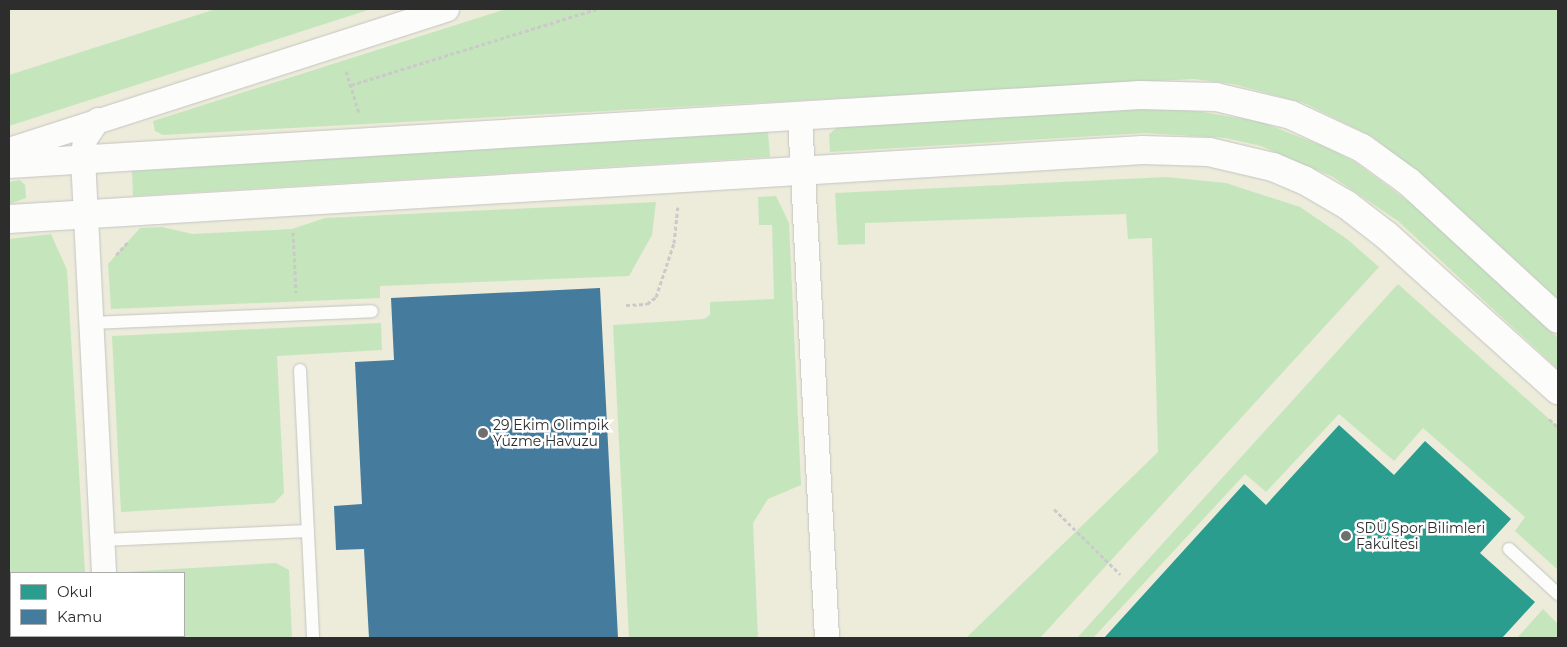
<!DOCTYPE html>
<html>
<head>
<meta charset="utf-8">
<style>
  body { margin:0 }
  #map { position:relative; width:1567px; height:647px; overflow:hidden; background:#eae9e4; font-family:Montserrat,sans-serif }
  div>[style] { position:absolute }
  .education>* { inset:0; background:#edebd9 }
  .green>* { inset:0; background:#c5e6bd }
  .schools>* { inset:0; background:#2a9d8f }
  .public>* { inset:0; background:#457b9d }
  .path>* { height:3px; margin-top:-1.5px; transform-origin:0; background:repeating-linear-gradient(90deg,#cacac9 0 4px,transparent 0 6.5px) }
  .roads { filter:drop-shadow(0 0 1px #c4c4c4) drop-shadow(0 0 1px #c4c4c4) }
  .service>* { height:12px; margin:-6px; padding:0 6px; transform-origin:6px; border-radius:6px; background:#fcfcfb }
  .minor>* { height:24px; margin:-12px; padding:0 12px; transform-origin:12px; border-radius:12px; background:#fcfcfb }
  .tertiary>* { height:28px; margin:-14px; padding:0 14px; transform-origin:14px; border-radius:14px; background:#fcfcfb }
  .dots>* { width:14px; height:14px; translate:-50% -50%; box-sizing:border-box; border:2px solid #fff; border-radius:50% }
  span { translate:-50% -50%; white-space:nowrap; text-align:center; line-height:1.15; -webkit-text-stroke:5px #fff; paint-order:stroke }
  .poi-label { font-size:14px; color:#2d2d2d }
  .left { translate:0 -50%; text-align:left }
  .frame { position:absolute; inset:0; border:10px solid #2d2d2d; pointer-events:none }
  .legend { position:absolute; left:10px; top:572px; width:175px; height:65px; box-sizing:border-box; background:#fff; border:1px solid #ababab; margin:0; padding:6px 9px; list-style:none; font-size:15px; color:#2d2d2d }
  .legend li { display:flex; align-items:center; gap:10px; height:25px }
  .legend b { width:25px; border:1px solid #ababab }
</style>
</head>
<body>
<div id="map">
  <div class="education">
    <div style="clip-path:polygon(evenodd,9px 9px,1558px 9px,1558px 638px,9px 638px,9px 9px,11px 573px,184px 573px,184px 636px,11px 636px,11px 573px)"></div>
  </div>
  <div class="green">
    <div style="clip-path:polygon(216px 9px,371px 9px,9px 126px,9px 75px)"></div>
    <div style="clip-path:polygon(506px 9px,1558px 9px,1558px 299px,1435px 186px,1373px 137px,1304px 103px,1233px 84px,1194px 79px,163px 135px,155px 131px,153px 121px)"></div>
    <div style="clip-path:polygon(1144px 109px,1185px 109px,1261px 122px,1328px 148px,1355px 162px,1416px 207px,1558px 338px,1558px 369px,1398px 221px,1333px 177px,1261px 146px,1226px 138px,1145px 133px,830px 152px,829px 134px,838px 127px)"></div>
    <div style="clip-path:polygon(768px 132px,770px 157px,133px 196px,132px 171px)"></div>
    <div style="clip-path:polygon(1166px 177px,1226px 183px,1300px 207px,1347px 239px,1379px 267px,1040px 638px,966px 638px,1158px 452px,1152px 238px,1128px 239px,1126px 214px,865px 223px,865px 244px,838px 245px,835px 193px)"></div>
    <div style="clip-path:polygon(20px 180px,25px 185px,26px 198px,9px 204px,9px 182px)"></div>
    <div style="clip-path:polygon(776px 196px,789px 223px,801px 485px,768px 499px,753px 523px,758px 638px,629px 638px,613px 325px,704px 319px,710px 315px,710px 302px,774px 299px,772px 225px,759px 225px,758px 197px)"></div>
    <div style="clip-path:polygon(656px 202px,652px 235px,629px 276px,380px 286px,380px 298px,111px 309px,108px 264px,140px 228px,162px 227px,192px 234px,292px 229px,325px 218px)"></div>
    <div style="clip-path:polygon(51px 234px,67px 270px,85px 573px,11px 573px,11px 636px,89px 638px,9px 638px,9px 239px)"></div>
    <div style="clip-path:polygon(1398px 284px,1558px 427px,1558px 570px,1515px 531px,1525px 517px,1423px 428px,1394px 461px,1339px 414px,1266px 492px,1245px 474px,1093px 638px,1077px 638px)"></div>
    <div style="clip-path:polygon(381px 323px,382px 350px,277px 356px,284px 493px,274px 503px,121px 512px,112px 336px)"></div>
    <div style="clip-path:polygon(276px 563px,289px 570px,292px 638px,128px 638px,128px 636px,184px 636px,184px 573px,124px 572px)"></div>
    <div style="clip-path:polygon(1543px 609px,1558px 624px,1558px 638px,1517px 638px)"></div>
  </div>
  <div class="schools">
    <div style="clip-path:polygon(1339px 425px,1394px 475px,1425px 441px,1511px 519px,1480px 553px,1535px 602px,1502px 638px,1104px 638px,1244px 484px,1266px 505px)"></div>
  </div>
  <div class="public">
    <div style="clip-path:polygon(600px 288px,618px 638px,369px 638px,364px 549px,336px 550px,334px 506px,362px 504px,355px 362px,394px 360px,391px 298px)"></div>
  </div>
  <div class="path">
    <div style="left:346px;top:71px;width:44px;rotate:72.8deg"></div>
    <div style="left:351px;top:85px;width:257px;rotate:-17.2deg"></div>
    <div style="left:293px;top:232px;width:61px;rotate:87.2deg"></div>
    <div style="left:116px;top:255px;width:19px;rotate:-47deg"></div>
    <div style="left:626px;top:305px;width:21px;rotate:-3deg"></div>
    <div style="left:647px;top:304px;width:11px;rotate:-38deg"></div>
    <div style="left:656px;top:297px;width:57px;rotate:-71.6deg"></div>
    <div style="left:674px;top:243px;width:36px;rotate:-84deg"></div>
    <div style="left:1549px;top:419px;width:12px;rotate:42deg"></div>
    <div style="left:1054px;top:509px;width:93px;rotate:44.6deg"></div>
  </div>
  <div class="roads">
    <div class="service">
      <div style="left:91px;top:323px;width:281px;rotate:-2.4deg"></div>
      <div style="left:300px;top:370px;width:268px;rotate:87.2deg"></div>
      <div style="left:103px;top:540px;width:205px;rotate:-2.5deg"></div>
      <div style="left:1509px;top:549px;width:67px;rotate:42.6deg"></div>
    </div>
    <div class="minor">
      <div style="left:800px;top:117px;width:522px;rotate:87.03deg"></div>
      <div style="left:98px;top:120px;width:23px;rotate:124deg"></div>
      <div style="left:85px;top:139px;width:19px;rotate:96deg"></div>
      <div style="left:83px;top:158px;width:416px;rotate:87.1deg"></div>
      <div style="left:9px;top:150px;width:460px;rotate:-17.8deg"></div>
      <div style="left:108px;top:636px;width:2px;rotate:90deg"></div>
    </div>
    <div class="tertiary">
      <div style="left:9px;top:164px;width:1133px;rotate:-3.49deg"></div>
      <div style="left:1140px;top:95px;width:76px;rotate:1.5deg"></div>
      <div style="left:1216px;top:97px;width:77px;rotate:13.5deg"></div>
      <div style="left:1291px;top:115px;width:78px;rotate:24.9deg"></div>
      <div style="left:1362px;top:148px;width:58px;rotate:35.9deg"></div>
      <div style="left:1409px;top:182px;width:202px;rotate:42.6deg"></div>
      <div style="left:9px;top:219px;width:1136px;rotate:-3.48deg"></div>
      <div style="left:1143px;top:150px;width:66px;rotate:1.7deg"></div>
      <div style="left:1209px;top:152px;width:66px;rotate:13.2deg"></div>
      <div style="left:1273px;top:167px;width:34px;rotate:23deg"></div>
      <div style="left:1304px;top:180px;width:50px;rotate:30.2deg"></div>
      <div style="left:1347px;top:205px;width:49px;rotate:37.6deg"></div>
      <div style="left:1386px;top:235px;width:232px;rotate:42deg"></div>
    </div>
  </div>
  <div class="dots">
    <div style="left:483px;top:433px;background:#6f6f6d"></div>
    <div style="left:1346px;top:536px;background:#6f6f6d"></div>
  </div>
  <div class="poi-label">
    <span class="left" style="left:493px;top:433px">29 Ekim Olimpik<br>Yüzme Havuzu</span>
    <span class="left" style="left:1356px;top:536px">SDÜ Spor Bilimleri<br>Fakültesi</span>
  </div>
  <div class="frame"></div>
  <ul class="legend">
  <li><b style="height:14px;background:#2a9d8f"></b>Okul</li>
  <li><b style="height:14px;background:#457b9d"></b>Kamu</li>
  </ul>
</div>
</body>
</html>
